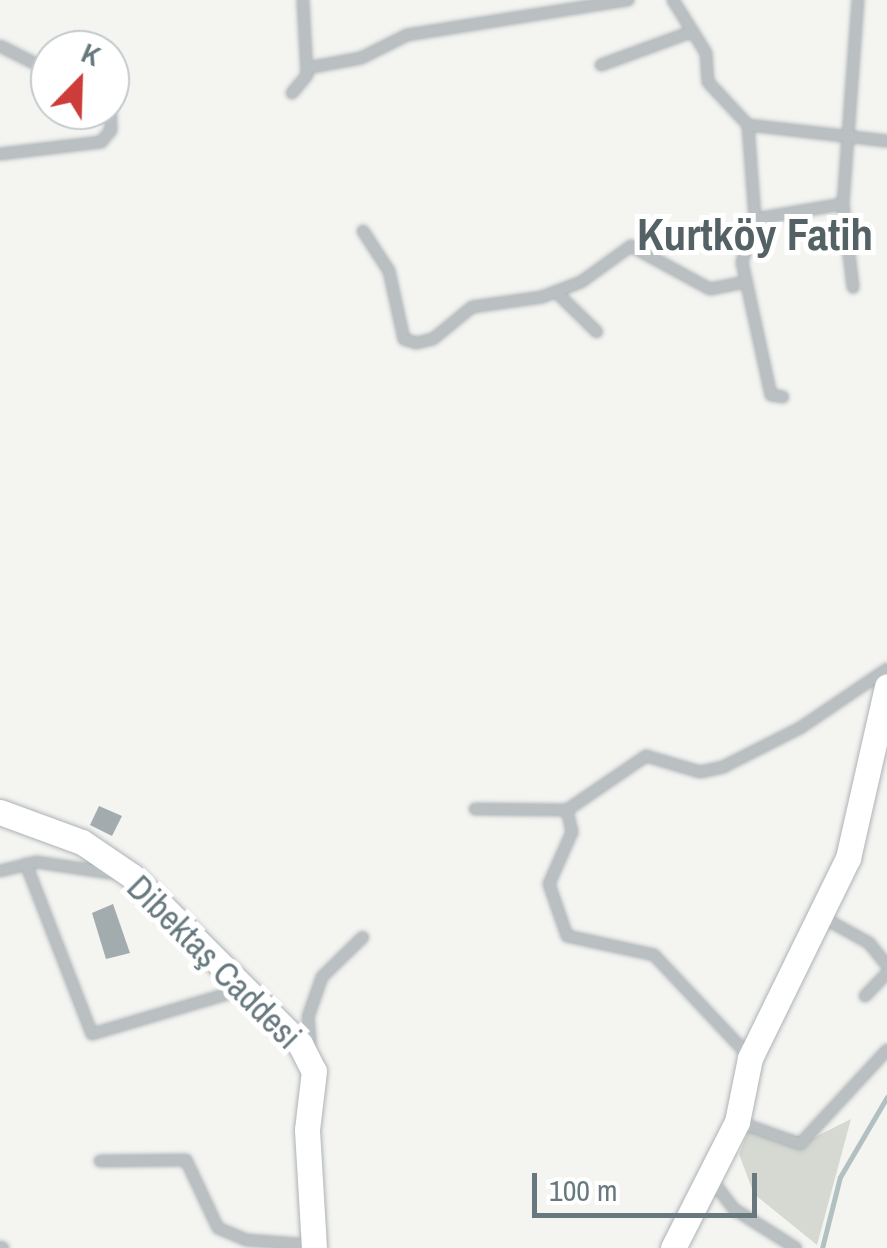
<!DOCTYPE html>
<html>
<head>
<meta charset="utf-8">
<style>
  body { margin:0 }
  #map { position:relative; width:887px; height:1248px; overflow:hidden; background:#f4f4f1; font-family:"Archivo Narrow",sans-serif }
  div>[style] { position:absolute }
  .green>* { inset:0; background:#d5d9d1 }
  .stream>* { height:5px; margin:-2.5px; padding:0 2.5px; transform-origin:2.5px; border-radius:2.5px; background:#b3c0c1 }
  .building>* { inset:0; background:#a2abae }
  .roads { filter:drop-shadow(0 0 2px #acb3b6) drop-shadow(0 0 2px #acb3b6) }
  .street>* { height:10px; margin:-5px; padding:0 5px; transform-origin:5px; border-radius:5px; background:#babfc1 }
  .secondary>* { height:25px; margin:-12.5px; padding:0 12.5px; transform-origin:12.5px; border-radius:12.5px; background:#fff }
  span { translate:-50% -50%; white-space:nowrap; text-align:center; line-height:1.15; -webkit-text-stroke:10px #fff; paint-order:stroke }
  .street-label { font-size:35px; color:#67797f }
  .district-label { font-size:45px; color:#546165; font-weight:700 }
  .north { position:absolute; left:30px; top:30px; width:100px; height:100px; box-sizing:border-box; background:#fff; border:2px solid #c2c9cc; border-radius:50%; rotate:23deg; font-size:28px; font-weight:700; line-height:40px; text-align:center; color:#67797f }
  .north::after { content:''; display:block; margin:auto; width:35px; height:45px; background:#cc3d3a; clip-path:polygon(50% 0,100% 100%,50% 72%,0 100%) }
  .scale { position:absolute; left:532px; top:1173px; width:225px; height:45px; box-sizing:border-box; border:5px solid #67797f; border-top:0; padding-left:12px; font-size:30px; line-height:35px; white-space:nowrap; color:#67797f; -webkit-text-stroke:8px #fff; paint-order:stroke }
</style>
</head>
<body>
<div id="map">
  <div class="green">
    <div style="clip-path:polygon(851px 1119px,817px 1245px,754px 1194px,739px 1154px,749px 1130px,813px 1138px)"></div>
  </div>
  <div class="stream">
    <div style="left:822px;top:1248px;width:73px;rotate:-75.8deg"></div>
    <div style="left:840px;top:1177px;width:93px;rotate:-59.6deg"></div>
  </div>
  <div class="building">
    <div style="clip-path:polygon(99px 806px,122px 816px,112px 836px,90px 825px)"></div>
    <div style="clip-path:polygon(113px 904px,130px 953px,106px 959px,92px 913px)"></div>
  </div>
  <div class="roads">
    <div class="street">
      <div style="left:673px;top:0;width:62px;rotate:58.1deg"></div>
      <div style="left:706px;top:53px;width:29px;rotate:86deg"></div>
      <div style="left:708px;top:82px;width:59px;rotate:47.1deg"></div>
      <div style="left:748px;top:125px;width:140px;rotate:6.6deg"></div>
      <div style="left:0;top:46px;width:56px;rotate:26.6deg"></div>
      <div style="left:601px;top:65px;width:96px;rotate:-20.1deg"></div>
      <div style="left:307px;top:68px;width:55px;rotate:-10.5deg"></div>
      <div style="left:361px;top:58px;width:51px;rotate:-26.6deg"></div>
      <div style="left:407px;top:35px;width:224px;rotate:-9deg"></div>
      <div style="left:292px;top:93px;width:23px;rotate:-50deg"></div>
      <div style="left:307px;top:75px;width:75px;rotate:-93.1deg"></div>
      <div style="left:748px;top:125px;width:94px;rotate:85.7deg"></div>
      <div style="left:755px;top:219px;width:45px;rotate:106.8deg"></div>
      <div style="left:742px;top:262px;width:136px;rotate:77.7deg"></div>
      <div style="left:771px;top:395px;width:12px;rotate:9deg"></div>
      <div style="left:0;top:154px;width:102px;rotate:-6.8deg"></div>
      <div style="left:101px;top:142px;width:16px;rotate:-50deg"></div>
      <div style="left:111px;top:130px;width:24px;rotate:-92deg"></div>
      <div style="left:843px;top:204px;width:205px;rotate:-85.8deg"></div>
      <div style="left:755px;top:219px;width:89px;rotate:-9.7deg"></div>
      <div style="left:843px;top:204px;width:84px;rotate:83.1deg"></div>
      <div style="left:363px;top:231px;width:48px;rotate:57deg"></div>
      <div style="left:389px;top:271px;width:70px;rotate:77.6deg"></div>
      <div style="left:404px;top:339px;width:13px;rotate:18deg"></div>
      <div style="left:416px;top:343px;width:17px;rotate:-13deg"></div>
      <div style="left:433px;top:339px;width:50px;rotate:-39.4deg"></div>
      <div style="left:472px;top:307px;width:71px;rotate:-8.1deg"></div>
      <div style="left:542px;top:297px;width:42px;rotate:-21deg"></div>
      <div style="left:581px;top:282px;width:62px;rotate:-35.8deg"></div>
      <div style="left:631px;top:246px;width:90px;rotate:28.6deg"></div>
      <div style="left:710px;top:289px;width:37px;rotate:-11deg"></div>
      <div style="left:556px;top:292px;width:57px;rotate:44.3deg"></div>
      <div style="left:475px;top:809px;width:92px;rotate:0.6deg"></div>
      <div style="left:567px;top:810px;width:96px;rotate:-34.4deg"></div>
      <div style="left:646px;top:756px;width:56px;rotate:16.5deg"></div>
      <div style="left:700px;top:772px;width:24px;rotate:-12deg"></div>
      <div style="left:723px;top:767px;width:86px;rotate:-26.9deg"></div>
      <div style="left:800px;top:728px;width:105px;rotate:-34.1deg"></div>
      <div style="left:567px;top:810px;width:23px;rotate:77deg"></div>
      <div style="left:572px;top:832px;width:57px;rotate:113.9deg"></div>
      <div style="left:549px;top:884px;width:55px;rotate:70.9deg"></div>
      <div style="left:567px;top:936px;width:89px;rotate:12.3deg"></div>
      <div style="left:654px;top:955px;width:139px;rotate:46.8deg"></div>
      <div style="left:26px;top:864px;width:182px;rotate:68.8deg"></div>
      <div style="left:92px;top:1034px;width:155px;rotate:-16.5deg"></div>
      <div style="left:0;top:871px;width:37px;rotate:-14deg"></div>
      <div style="left:36px;top:862px;width:82px;rotate:8.4deg"></div>
      <div style="left:822px;top:917px;width:54px;rotate:29deg"></div>
      <div style="left:869px;top:943px;width:28px;rotate:51deg"></div>
      <div style="left:865px;top:996px;width:32px;rotate:-46deg"></div>
      <div style="left:311px;top:1050px;width:33px;rotate:-95deg"></div>
      <div style="left:308px;top:1017px;width:42px;rotate:-70.7deg"></div>
      <div style="left:322px;top:977px;width:57px;rotate:-44.3deg"></div>
      <div style="left:738px;top:1122px;width:66px;rotate:19.5deg"></div>
      <div style="left:800px;top:1144px;width:128px;rotate:-47.2deg"></div>
      <div style="left:100px;top:1161px;width:86px;rotate:-0.7deg"></div>
      <div style="left:186px;top:1160px;width:75px;rotate:64.8deg"></div>
      <div style="left:218px;top:1228px;width:30px;rotate:23deg"></div>
      <div style="left:246px;top:1240px;width:65px;rotate:4.4deg"></div>
      <div style="left:712px;top:1180px;width:36px;rotate:53deg"></div>
      <div style="left:734px;top:1209px;width:73px;rotate:32.2deg"></div>
      <div style="left:0;top:1247px;width:3px;rotate:18deg"></div>
    </div>
    <div class="secondary">
      <div style="left:0;top:812px;width:87px;rotate:20.1deg"></div>
      <div style="left:82px;top:842px;width:60px;rotate:34.2deg"></div>
      <div style="left:132px;top:876px;width:238px;rotate:45deg"></div>
      <div style="left:300px;top:1044px;width:30px;rotate:63deg"></div>
      <div style="left:314px;top:1071px;width:59px;rotate:96.8deg"></div>
      <div style="left:307px;top:1130px;width:118px;rotate:86.6deg"></div>
      <div style="left:673px;top:1248px;width:141px;rotate:-63.1deg"></div>
      <div style="left:737px;top:1122px;width:65px;rotate:-78.5deg"></div>
      <div style="left:750px;top:1058px;width:223px;rotate:-63.9deg"></div>
      <div style="left:848px;top:858px;width:176px;rotate:-77.2deg"></div>
    </div>
  </div>
  <div class="street-label">
    <span style="left:214px;top:962px;rotate:45deg">Dibektaş Caddesi</span>
  </div>
  <div class="district-label">
    <span style="left:755px;top:234px">Kurtköy Fatih</span>
  </div>
  <div class="north">K</div>
  <div class="scale">100 m</div>
</div>
</body>
</html>
